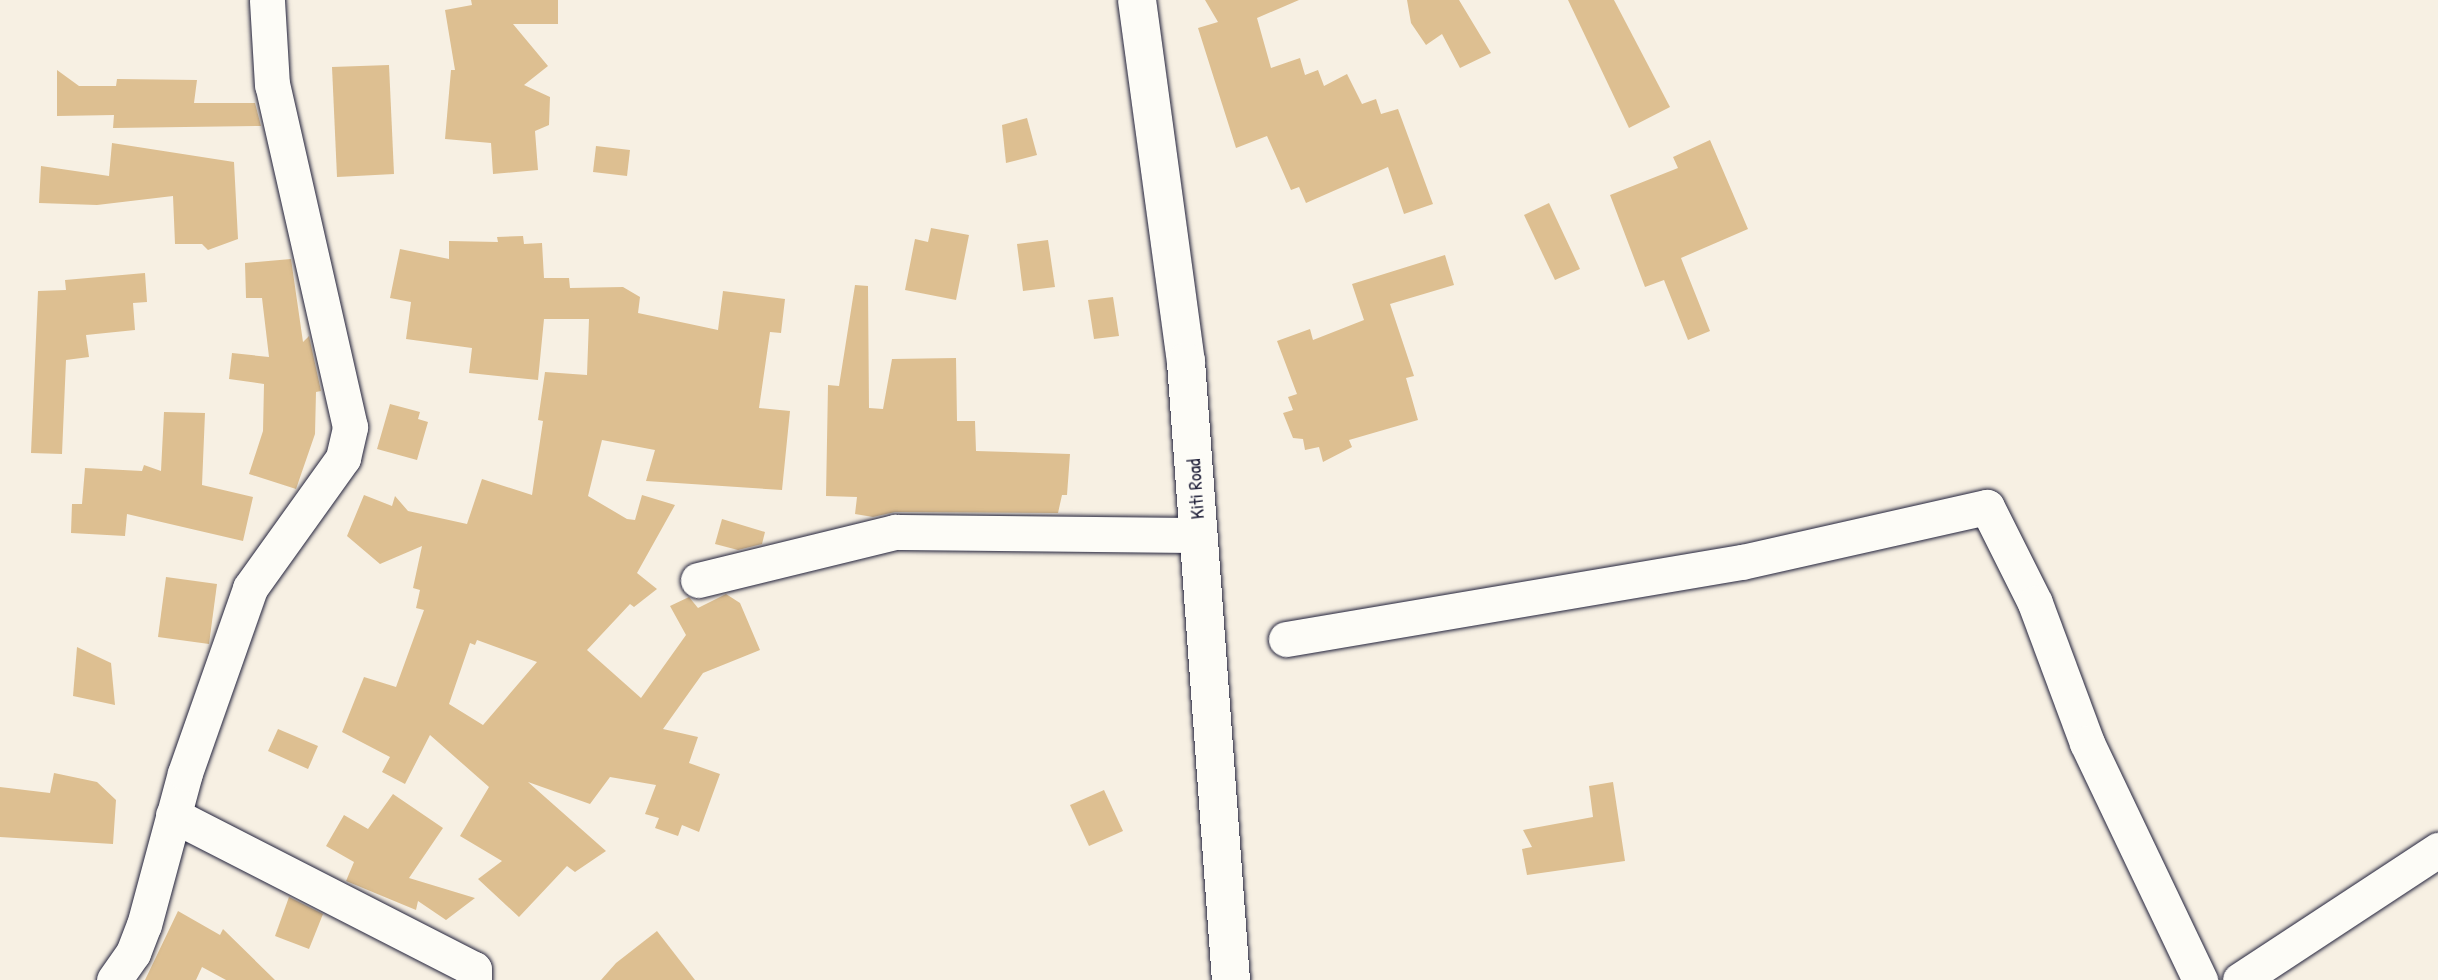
<!DOCTYPE html>
<html>
<head>
<meta charset="utf-8">
<style>
  body { margin:0 }
  #map { position:relative; width:2438px; height:980px; overflow:hidden; background:#f7f0e3; font-family:"Patrick Hand",sans-serif }
  div>[style] { position:absolute }
  .building>* { inset:0; background:#ddbf91 }
  .roads { filter:drop-shadow(0 0 2px #22223b) drop-shadow(0 0 2px #22223b) }
  .street>* { height:35px; margin:-17.5px; padding:0 17.5px; transform-origin:17.5px; border-radius:17.5px; background:#fdfcf7 }
  .secondary>* { height:38px; margin:-19px; padding:0 19px; transform-origin:19px; border-radius:19px; background:#fdfcf7 }
  span { translate:-50% -50%; white-space:nowrap; text-align:center; line-height:1.15; -webkit-text-stroke:5px #fdfcf7; paint-order:stroke }
  .street-label { font-size:19px; color:#22223b }
</style>
</head>
<body>
<div id="map">
  <div class="building">
    <div style="clip-path:polygon(471px 0,558px 0,558px 24px,513px 24px,548px 66px,524px 85px,550px 97px,549px 125px,535px 131px,538px 170px,493px 174px,491px 143px,445px 139px,451px 70px,455px 70px,445px 10px,472px 5px)"></div>
    <div style="clip-path:polygon(1205px 0,1299px 0,1257px 18px,1271px 68px,1300px 58px,1305px 75px,1318px 70px,1324px 86px,1347px 74px,1362px 104px,1376px 99px,1381px 114px,1398px 109px,1433px 204px,1404px 214px,1388px 167px,1306px 203px,1299px 187px,1291px 190px,1267px 136px,1236px 148px,1198px 28px,1218px 22px)"></div>
    <div style="clip-path:polygon(1407px 0,1459px 0,1491px 53px,1460px 68px,1442px 34px,1426px 45px,1411px 23px)"></div>
    <div style="clip-path:polygon(1568px 0,1614px 0,1670px 107px,1629px 128px)"></div>
    <div style="clip-path:polygon(389px 65px,394px 174px,337px 177px,332px 67px)"></div>
    <div style="clip-path:polygon(57px 70px,79px 86px,116px 86px,117px 79px,197px 80px,194px 103px,255px 103px,261px 126px,113px 128px,114px 115px,57px 116px)"></div>
    <div style="clip-path:polygon(1027px 118px,1037px 155px,1006px 163px,1002px 125px)"></div>
    <div style="clip-path:polygon(1710px 140px,1748px 229px,1681px 258px,1710px 331px,1688px 340px,1664px 280px,1645px 287px,1610px 195px,1678px 168px,1673px 157px)"></div>
    <div style="clip-path:polygon(112px 143px,234px 162px,238px 239px,208px 250px,202px 244px,175px 244px,173px 196px,97px 205px,39px 203px,41px 166px,109px 176px)"></div>
    <div style="clip-path:polygon(596px 146px,630px 150px,627px 176px,593px 172px)"></div>
    <div style="clip-path:polygon(1549px 203px,1580px 269px,1555px 280px,1524px 215px)"></div>
    <div style="clip-path:polygon(931px 228px,969px 235px,956px 300px,905px 290px,915px 239px,928px 242px)"></div>
    <div style="clip-path:polygon(evenodd,523px 236px,524px 244px,542px 243px,544px 278px,569px 278px,570px 288px,623px 287px,640px 297px,638px 313px,718px 330px,723px 291px,785px 299px,781px 333px,770px 332px,759px 408px,790px 411px,782px 490px,646px 481px,655px 450px,602px 440px,588px 496px,627px 519px,635px 520px,642px 495px,675px 505px,637px 573px,657px 589px,634px 607px,630px 604px,587px 650px,641px 698px,686px 635px,670px 606px,689px 597px,698px 608px,726px 594px,740px 603px,760px 650px,703px 673px,663px 729px,698px 737px,689px 763px,720px 774px,699px 832px,682px 825px,678px 836px,655px 828px,659px 818px,645px 814px,656px 785px,610px 777px,590px 804px,528px 782px,606px 851px,575px 872px,567px 866px,519px 917px,478px 879px,502px 861px,460px 836px,489px 787px,430px 735px,405px 784px,382px 772px,390px 757px,342px 732px,364px 677px,396px 687px,424px 610px,416px 608px,420px 590px,413px 588px,422px 546px,380px 564px,347px 536px,364px 495px,392px 506px,395px 496px,408px 511px,467px 524px,482px 479px,532px 495px,543px 421px,538px 420px,545px 372px,587px 375px,589px 319px,544px 319px,538px 380px,469px 373px,472px 348px,406px 339px,411px 302px,390px 298px,400px 249px,449px 259px,449px 241px,498px 242px,497px 237px,523px 236px,477px 640px,537px 662px,483px 725px,449px 704px,470px 643px,475px 645px,477px 640px)"></div>
    <div style="clip-path:polygon(1048px 240px,1055px 287px,1023px 291px,1017px 244px)"></div>
    <div style="clip-path:polygon(1445px 255px,1454px 285px,1390px 304px,1414px 376px,1406px 378px,1418px 420px,1349px 440px,1352px 447px,1323px 462px,1319px 447px,1305px 450px,1303px 439px,1293px 438px,1283px 413px,1293px 410px,1288px 397px,1297px 394px,1277px 341px,1310px 329px,1313px 340px,1364px 320px,1352px 284px)"></div>
    <div style="clip-path:polygon(291px 259px,303px 342px,309px 336px,321px 391px,316px 392px,315px 434px,296px 489px,249px 474px,263px 431px,264px 384px,229px 379px,232px 353px,269px 357px,262px 298px,246px 298px,245px 263px)"></div>
    <div style="clip-path:polygon(145px 273px,147px 302px,133px 303px,135px 330px,86px 335px,89px 357px,66px 360px,62px 454px,31px 453px,38px 291px,66px 290px,65px 280px)"></div>
    <div style="clip-path:polygon(855px 285px,868px 286px,869px 408px,883px 409px,892px 359px,956px 358px,957px 421px,975px 421px,976px 451px,1070px 454px,1067px 495px,1062px 495px,1058px 513px,895px 512px,873px 517px,855px 514px,857px 497px,826px 496px,828px 385px,839px 386px)"></div>
    <div style="clip-path:polygon(1113px 297px,1119px 336px,1094px 339px,1088px 300px)"></div>
    <div style="clip-path:polygon(390px 404px,420px 412px,418px 419px,428px 422px,417px 460px,377px 449px)"></div>
    <div style="clip-path:polygon(164px 412px,205px 413px,202px 485px,253px 497px,243px 541px,127px 514px,125px 536px,71px 533px,72px 504px,82px 504px,85px 468px,142px 471px,144px 465px,161px 471px)"></div>
    <div style="clip-path:polygon(722px 519px,765px 532px,762px 544px,738px 550px,715px 544px)"></div>
    <div style="clip-path:polygon(166px 577px,217px 584px,209px 644px,158px 637px)"></div>
    <div style="clip-path:polygon(77px 647px,111px 663px,115px 705px,73px 696px)"></div>
    <div style="clip-path:polygon(278px 729px,318px 746px,308px 769px,268px 751px)"></div>
    <div style="clip-path:polygon(54px 773px,97px 782px,116px 800px,113px 844px,0 837px,0 787px,50px 793px)"></div>
    <div style="clip-path:polygon(1613px 782px,1625px 861px,1527px 875px,1522px 849px,1532px 847px,1523px 830px,1593px 817px,1589px 786px)"></div>
    <div style="clip-path:polygon(1104px 790px,1123px 831px,1089px 846px,1070px 805px)"></div>
    <div style="clip-path:polygon(393px 794px,443px 828px,409px 878px,475px 898px,446px 920px,418px 901px,416px 910px,346px 881px,354px 862px,326px 846px,344px 815px,368px 829px)"></div>
    <div style="clip-path:polygon(289px 897px,323px 914px,309px 949px,275px 936px)"></div>
    <div style="clip-path:polygon(178px 911px,220px 935px,223px 929px,275px 980px,226px 980px,202px 967px,196px 980px,145px 980px)"></div>
    <div style="clip-path:polygon(657px 931px,695px 980px,601px 980px,616px 963px)"></div>
  </div>
  <div class="roads">
    <div class="street">
      <div style="left:698px;top:580px;width:203px;rotate:-13.7deg"></div>
      <div style="left:895px;top:532px;width:304px;rotate:0.6deg"></div>
      <div style="left:1286px;top:639px;width:462px;rotate:-9.6deg"></div>
      <div style="left:1742px;top:562px;width:251px;rotate:-12.7deg"></div>
      <div style="left:1987px;top:507px;width:107px;rotate:63.4deg"></div>
      <div style="left:2035px;top:603px;width:149px;rotate:69.6deg"></div>
      <div style="left:2087px;top:743px;width:263px;rotate:64.5deg"></div>
      <div style="left:173px;top:815px;width:338px;rotate:27.1deg"></div>
      <div style="left:474px;top:969px;width:11px;rotate:90deg"></div>
      <div style="left:114px;top:980px;width:33px;rotate:-55deg"></div>
      <div style="left:133px;top:953px;width:30px;rotate:-69deg"></div>
      <div style="left:144px;top:925px;width:157px;rotate:-74.9deg"></div>
      <div style="left:185px;top:773px;width:196px;rotate:-70.6deg"></div>
      <div style="left:250px;top:588px;width:160px;rotate:-54.4deg"></div>
      <div style="left:343px;top:458px;width:32px;rotate:-77deg"></div>
      <div style="left:350px;top:427px;width:351px;rotate:-102.8deg"></div>
      <div style="left:272px;top:85px;width:85px;rotate:-93.4deg"></div>
      <div style="left:2240px;top:980px;width:237px;rotate:-33.3deg"></div>
    </div>
    <div class="secondary">
      <div style="left:1137px;top:0;width:365px;rotate:82.3deg"></div>
      <div style="left:1186px;top:362px;width:620px;rotate:85.84deg"></div>
    </div>
  </div>
  <div class="street-label">
    <span style="left:1196px;top:489px;rotate:-94deg">Kiti Road</span>
  </div>
</div>
</body>
</html>
